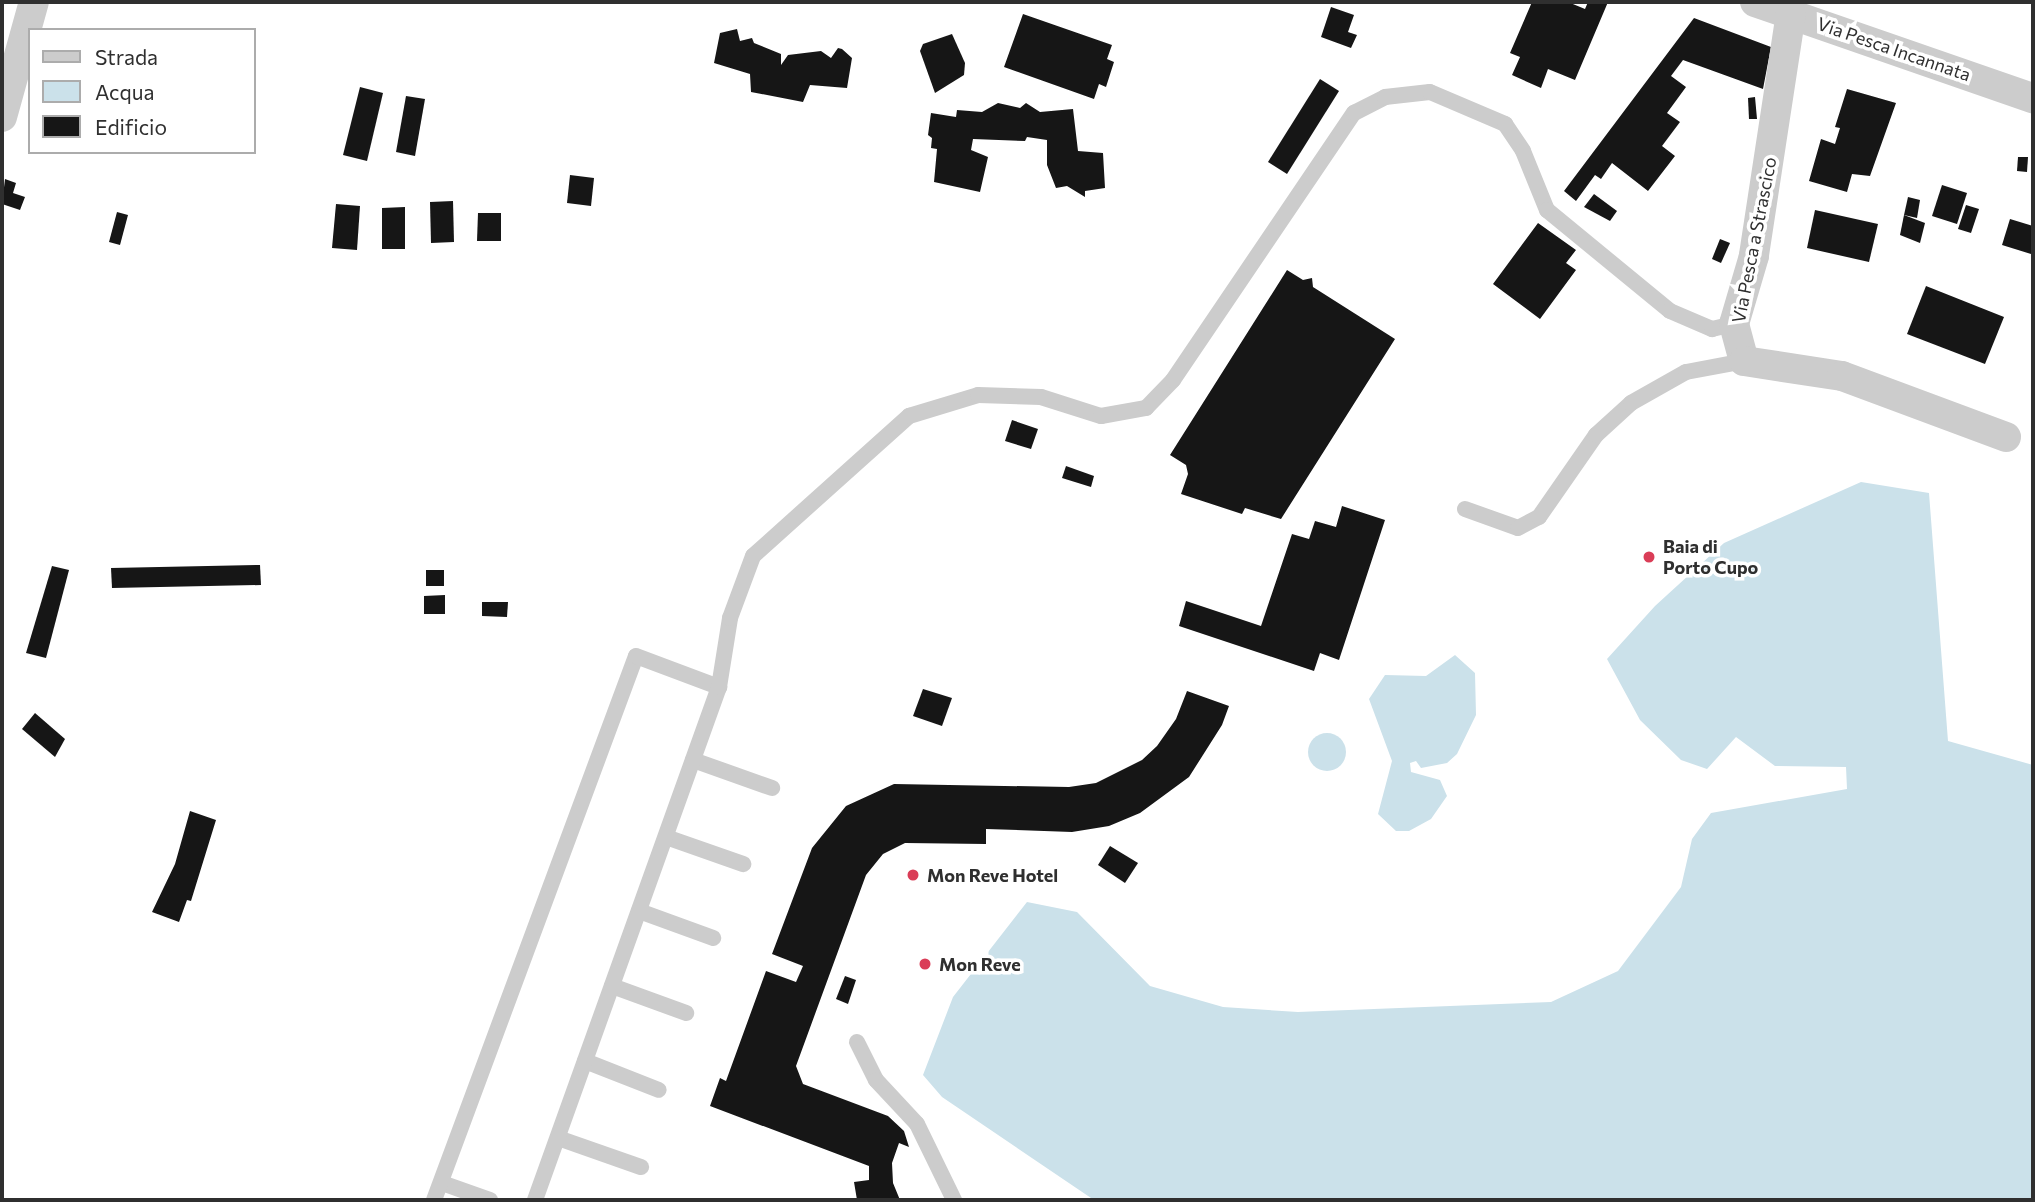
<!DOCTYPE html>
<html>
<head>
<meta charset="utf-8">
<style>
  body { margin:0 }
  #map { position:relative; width:2035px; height:1202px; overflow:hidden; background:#fff; font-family:Commissioner,sans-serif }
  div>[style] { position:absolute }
  .water>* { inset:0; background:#cbe1ea }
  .round { border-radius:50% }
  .building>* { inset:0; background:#161616 }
  .lane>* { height:16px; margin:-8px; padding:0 8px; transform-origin:8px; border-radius:8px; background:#ccc }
  .street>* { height:30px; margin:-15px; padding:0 15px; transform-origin:15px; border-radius:15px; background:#ccc }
  .dots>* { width:19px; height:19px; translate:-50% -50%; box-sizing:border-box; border:4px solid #fff; border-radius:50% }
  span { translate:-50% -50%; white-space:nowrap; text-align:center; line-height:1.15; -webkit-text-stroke:7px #fff; paint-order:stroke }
  .street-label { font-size:18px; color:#2f2f2f }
  .poi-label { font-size:18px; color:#2f2f2f; font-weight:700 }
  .left { translate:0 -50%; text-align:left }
  .frame { position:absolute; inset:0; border:4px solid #2f2f2f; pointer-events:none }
  .legend { position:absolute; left:28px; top:28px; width:228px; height:126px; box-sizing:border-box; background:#fff; border:2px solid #acacac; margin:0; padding:9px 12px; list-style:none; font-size:21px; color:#2f2f2f }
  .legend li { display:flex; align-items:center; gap:14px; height:35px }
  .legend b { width:35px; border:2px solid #acacac }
</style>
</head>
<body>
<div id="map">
  <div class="water">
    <div style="clip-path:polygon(1861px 482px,1929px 493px,1948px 741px,2033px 765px,2033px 1200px,1094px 1200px,942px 1097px,923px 1075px,953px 997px,1027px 902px,1077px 912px,1150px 986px,1223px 1007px,1298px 1012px,1551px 1002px,1618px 971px,1681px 887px,1692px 839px,1711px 813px,1847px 789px,1846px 767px,1775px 766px,1736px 737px,1707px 769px,1681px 760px,1640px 720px,1607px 659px,1655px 606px,1724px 543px)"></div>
    <div style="clip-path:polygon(1455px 655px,1475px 673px,1476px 715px,1457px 754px,1447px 763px,1421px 768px,1416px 761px,1410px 763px,1411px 772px,1440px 780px,1447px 796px,1431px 819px,1409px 831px,1396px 831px,1378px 814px,1392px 761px,1369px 699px,1385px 675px,1426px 676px)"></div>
    <div class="round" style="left:1308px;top:733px;width:38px;height:38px"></div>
  </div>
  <div class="building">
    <div style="clip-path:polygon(1532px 2px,1568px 2px,1585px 9px,1588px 2px,1608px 2px,1575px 80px,1548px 69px,1541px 88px,1512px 75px,1520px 57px,1510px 53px)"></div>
    <div style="clip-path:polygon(1331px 7px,1354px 15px,1348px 32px,1357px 35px,1351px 48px,1321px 37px)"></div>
    <div style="clip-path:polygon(1023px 14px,1112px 45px,1107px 59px,1114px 62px,1106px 87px,1099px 84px,1094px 99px,1004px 67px)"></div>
    <div style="clip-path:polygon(1694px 18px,1771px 47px,1763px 89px,1683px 60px,1671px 76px,1686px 87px,1667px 113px,1680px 122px,1662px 146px,1675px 156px,1648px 191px,1612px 163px,1601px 179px,1595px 175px,1576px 201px,1564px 191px)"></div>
    <div style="clip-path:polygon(737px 29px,740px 41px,752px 38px,754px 43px,781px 54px,781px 65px,788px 55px,821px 51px,831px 58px,838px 48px,842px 49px,852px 58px,847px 88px,810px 85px,803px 102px,751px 92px,750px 74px,714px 63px,720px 33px)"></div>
    <div style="clip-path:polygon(952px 34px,965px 63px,964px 75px,935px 93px,920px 51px,923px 44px)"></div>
    <div style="clip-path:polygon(1320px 79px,1339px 91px,1287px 174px,1268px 162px)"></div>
    <div style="clip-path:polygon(360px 87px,383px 93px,367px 161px,343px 155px)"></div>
    <div style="clip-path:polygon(1847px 89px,1896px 103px,1870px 176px,1852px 174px,1847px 192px,1809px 181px,1821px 139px,1835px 144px,1840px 128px,1835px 127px)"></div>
    <div style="clip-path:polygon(406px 96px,425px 99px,415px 156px,396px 152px)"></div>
    <div style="clip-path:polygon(1755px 97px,1757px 119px,1749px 119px,1748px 98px)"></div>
    <div style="clip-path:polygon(998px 103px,1020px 108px,1026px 103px,1040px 112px,1073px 109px,1078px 151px,1103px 153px,1105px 188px,1085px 191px,1085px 197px,1067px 186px,1056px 188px,1047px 165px,1047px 140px,1027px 137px,1025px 141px,973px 139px,971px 150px,988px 157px,980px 192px,934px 182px,937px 149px,931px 148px,932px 138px,928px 135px,931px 113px,956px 117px,957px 110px,982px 112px)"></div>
    <div style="clip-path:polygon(2018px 157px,2028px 157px,2027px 172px,2017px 171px)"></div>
    <div style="clip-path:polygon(570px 175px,594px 178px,591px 206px,567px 203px)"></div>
    <div style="clip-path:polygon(5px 179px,16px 183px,13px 193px,25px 197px,20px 210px,2px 204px)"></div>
    <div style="clip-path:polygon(1942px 185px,1967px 193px,1957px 224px,1932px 216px)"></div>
    <div style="clip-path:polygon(1594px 194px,1617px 211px,1610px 221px,1584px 207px)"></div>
    <div style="clip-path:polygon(1908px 197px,1920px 200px,1917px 218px,1904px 215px)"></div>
    <div style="clip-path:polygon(453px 201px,454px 242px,431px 243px,430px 202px)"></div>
    <div style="clip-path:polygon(336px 204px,360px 206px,357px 250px,332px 248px)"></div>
    <div style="clip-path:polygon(1966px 205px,1979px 209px,1971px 233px,1958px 229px)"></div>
    <div style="clip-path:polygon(405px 207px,405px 249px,382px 249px,382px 208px)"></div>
    <div style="clip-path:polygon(1815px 210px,1878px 224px,1869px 262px,1807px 248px)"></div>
    <div style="clip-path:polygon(117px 212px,128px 215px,120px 245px,109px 242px)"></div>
    <div style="clip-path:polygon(478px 213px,501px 213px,501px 241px,477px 241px)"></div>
    <div style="clip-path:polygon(1904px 215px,1925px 223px,1920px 243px,1900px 235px)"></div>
    <div style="clip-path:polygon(2010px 219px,2033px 226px,2031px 254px,2002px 245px)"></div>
    <div style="clip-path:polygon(1538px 223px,1576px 250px,1566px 263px,1576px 270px,1540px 319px,1493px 284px)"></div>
    <div style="clip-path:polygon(1720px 239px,1730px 243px,1721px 263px,1712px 259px)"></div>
    <div style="clip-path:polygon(1287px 270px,1303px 280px,1312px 278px,1313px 287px,1395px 339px,1281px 519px,1245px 508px,1242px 514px,1181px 494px,1188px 474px,1186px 465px,1170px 455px)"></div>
    <div style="clip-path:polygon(1926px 286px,2004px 317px,1985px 364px,1907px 334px)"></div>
    <div style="clip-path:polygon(1012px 420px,1038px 429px,1031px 449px,1005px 441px)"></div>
    <div style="clip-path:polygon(1066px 466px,1094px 476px,1091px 487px,1062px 478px)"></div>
    <div style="clip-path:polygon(1342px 506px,1385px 520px,1339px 660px,1320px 653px,1314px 671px,1179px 626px,1186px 601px,1261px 626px,1292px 534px,1309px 539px,1315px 521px,1336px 527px)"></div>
    <div style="clip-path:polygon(260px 565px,261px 585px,112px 588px,111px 568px)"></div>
    <div style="clip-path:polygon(52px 566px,69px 570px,46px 658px,26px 653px)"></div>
    <div style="clip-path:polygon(426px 570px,444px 570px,444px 586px,426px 586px)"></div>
    <div style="clip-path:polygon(445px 595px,445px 614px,424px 614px,424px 596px)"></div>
    <div style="clip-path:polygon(482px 602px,508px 602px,507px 617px,482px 616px)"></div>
    <div style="clip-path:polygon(923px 689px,952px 698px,942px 726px,913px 716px)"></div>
    <div style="clip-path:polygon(1187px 691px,1229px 706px,1222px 725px,1189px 777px,1140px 813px,1109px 826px,1072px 832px,986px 829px,986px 844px,905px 843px,883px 854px,866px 875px,796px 1066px,803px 1084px,888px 1116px,904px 1131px,909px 1147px,899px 1143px,892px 1163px,893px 1183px,900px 1200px,857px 1200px,854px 1182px,869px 1180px,869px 1166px,710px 1106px,720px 1078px,726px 1081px,766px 971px,796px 982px,803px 966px,772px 954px,812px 848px,846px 806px,894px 784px,1069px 787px,1096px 783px,1142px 760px,1157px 746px,1176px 719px)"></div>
    <div style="clip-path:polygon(35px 713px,65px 739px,55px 757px,22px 729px)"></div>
    <div style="clip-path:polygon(190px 811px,216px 820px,191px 901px,187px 900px,179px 922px,152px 912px,175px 864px)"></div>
    <div style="clip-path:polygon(1110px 846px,1138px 863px,1125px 883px,1098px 865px)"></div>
    <div style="clip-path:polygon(845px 976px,856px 980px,848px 1004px,836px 999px)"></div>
  </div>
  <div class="lane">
    <div style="left:1465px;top:509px;width:56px;rotate:19.7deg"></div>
    <div style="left:1518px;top:528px;width:24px;rotate:-28deg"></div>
    <div style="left:1539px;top:517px;width:100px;rotate:-55.2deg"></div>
    <div style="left:1596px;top:435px;width:47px;rotate:-42.4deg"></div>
    <div style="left:1631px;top:403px;width:63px;rotate:-29.4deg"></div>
    <div style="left:1686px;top:372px;width:59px;rotate:-10.7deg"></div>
    <div style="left:693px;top:760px;width:84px;rotate:19.5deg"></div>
    <div style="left:666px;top:837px;width:82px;rotate:19.3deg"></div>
    <div style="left:639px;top:911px;width:79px;rotate:20deg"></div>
    <div style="left:612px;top:986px;width:79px;rotate:20deg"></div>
    <div style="left:857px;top:1042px;width:42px;rotate:63.4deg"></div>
    <div style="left:876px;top:1080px;width:60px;rotate:47deg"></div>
    <div style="left:917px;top:1124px;width:85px;rotate:64deg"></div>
    <div style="left:585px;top:1061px;width:79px;rotate:21.4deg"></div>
    <div style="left:558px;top:1138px;width:88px;rotate:19.3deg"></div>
    <div style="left:442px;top:1183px;width:51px;rotate:19.5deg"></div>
    <div style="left:434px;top:1200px;width:580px;rotate:-69.63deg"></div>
    <div style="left:636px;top:656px;width:89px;rotate:20.5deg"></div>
    <div style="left:535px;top:1200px;width:545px;rotate:-70.27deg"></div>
    <div style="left:719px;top:687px;width:70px;rotate:-80.9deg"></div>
    <div style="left:730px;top:618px;width:66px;rotate:-69.6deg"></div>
    <div style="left:753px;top:556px;width:210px;rotate:-41.9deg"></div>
    <div style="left:909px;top:416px;width:72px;rotate:-16.9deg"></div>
    <div style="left:978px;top:395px;width:63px;rotate:1.8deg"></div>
    <div style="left:1041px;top:397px;width:63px;rotate:17.6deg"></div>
    <div style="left:1101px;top:416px;width:46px;rotate:-10.1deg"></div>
    <div style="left:1146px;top:408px;width:39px;rotate:-46deg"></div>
    <div style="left:1173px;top:380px;width:323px;rotate:-55.9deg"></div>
    <div style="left:1354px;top:113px;width:35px;rotate:-27deg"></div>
    <div style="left:1385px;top:97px;width:45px;rotate:-6.3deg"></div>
    <div style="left:1430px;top:92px;width:82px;rotate:23.1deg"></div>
    <div style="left:1505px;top:124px;width:32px;rotate:56deg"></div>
    <div style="left:1523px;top:151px;width:64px;rotate:67.9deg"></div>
    <div style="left:1547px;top:210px;width:159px;rotate:39.4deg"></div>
    <div style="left:1670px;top:311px;width:46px;rotate:23.2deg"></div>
    <div style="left:1712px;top:329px;width:23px;rotate:-13deg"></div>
  </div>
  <div class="street">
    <div style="left:1755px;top:2px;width:294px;rotate:19.1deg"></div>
    <div style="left:1791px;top:13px;width:246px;rotate:98.7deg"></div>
    <div style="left:1754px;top:256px;width:71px;rotate:106.4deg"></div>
    <div style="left:1734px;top:324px;width:38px;rotate:75deg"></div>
    <div style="left:1744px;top:361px;width:99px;rotate:8.7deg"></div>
    <div style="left:1842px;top:376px;width:175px;rotate:20.4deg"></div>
    <div style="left:2px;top:117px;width:119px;rotate:-74.5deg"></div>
  </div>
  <div class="dots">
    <div style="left:1649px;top:557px;background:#da3d57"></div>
    <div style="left:913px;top:875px;background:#da3d57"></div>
    <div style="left:925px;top:964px;background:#da3d57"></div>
  </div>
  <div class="street-label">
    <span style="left:1894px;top:49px;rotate:19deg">Via Pesca Incannata</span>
    <span style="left:1754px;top:240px;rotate:-79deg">Via Pesca a Strascico</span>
  </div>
  <div class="poi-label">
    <span class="left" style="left:1663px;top:557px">Baia di<br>Porto Cupo</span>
    <span class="left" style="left:927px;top:875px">Mon Reve Hotel</span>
    <span class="left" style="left:939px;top:964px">Mon Reve</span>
  </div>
  <div class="frame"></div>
  <ul class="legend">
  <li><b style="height:9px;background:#ccc"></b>Strada</li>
  <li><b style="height:19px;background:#cbe1ea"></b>Acqua</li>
  <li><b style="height:19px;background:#161616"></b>Edificio</li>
  </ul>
</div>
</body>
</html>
